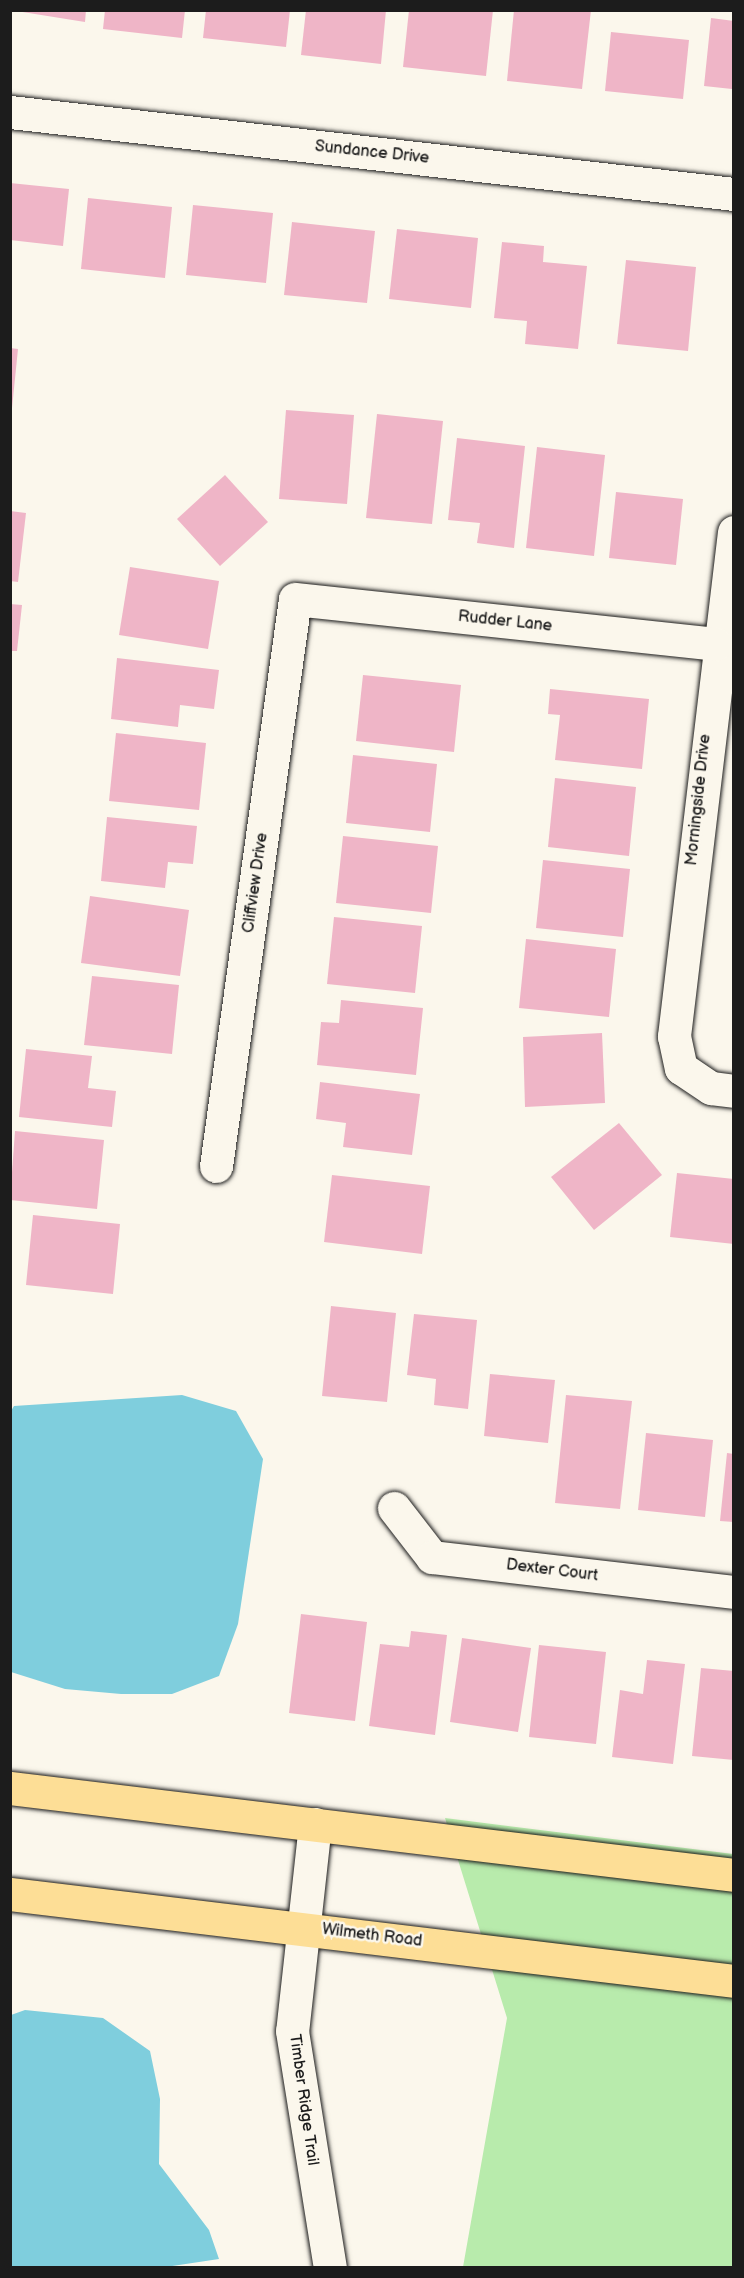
<!DOCTYPE html>
<html>
<head>
<meta charset="utf-8">
<style>
  body { margin:0 }
  #map { position:relative; width:744px; height:2278px; overflow:hidden; background:#fbf7ec; font-family:"Balsamiq Sans",sans-serif }
  div>[style] { position:absolute }
  .green>* { inset:0; background:#b8ebac }
  .water>* { inset:0; background:#7fcedd }
  .building>* { inset:0; background:#efb5c7 }
  .roads { filter:drop-shadow(0 0 2px #1c1c1c) drop-shadow(0 0 2px #1c1c1c) }
  .minor>* { height:33px; margin:-16.5px; padding:0 16.5px; transform-origin:16.5px; border-radius:16.5px; background:#fbf7ec }
  .major>* { height:33px; margin:-16.5px; padding:0 16.5px; transform-origin:16.5px; border-radius:16.5px; background:#fdde96 }
  span { translate:-50% -50%; white-space:nowrap; text-align:center; line-height:1.15; -webkit-text-stroke:5px #fbf7ec; paint-order:stroke }
  .street-label { font-size:16px; color:#1c1c1c }
  .frame { position:absolute; inset:0; border:12px solid #1c1c1c; pointer-events:none }
</style>
</head>
<body>
<div id="map">
  <div class="green">
    <div style="clip-path:polygon(445px 1818px,733px 1854px,733px 2267px,463px 2267px,507px 2018px)"></div>
  </div>
  <div class="water">
    <div style="clip-path:polygon(182px 1395px,236px 1411px,263px 1459px,238px 1624px,219px 1676px,172px 1694px,121px 1694px,65px 1689px,11px 1672px,11px 1411px,14px 1406px)"></div>
    <div style="clip-path:polygon(25px 2010px,103px 2018px,150px 2051px,160px 2099px,159px 2164px,209px 2230px,219px 2259px,159px 2268px,11px 2267px,11px 2015px)"></div>
  </div>
  <div class="building">
    <div style="clip-path:polygon(10px 10px,86px 10px,85px 22px)"></div>
    <div style="clip-path:polygon(105px 10px,185px 10px,182px 38px,103px 29px)"></div>
    <div style="clip-path:polygon(206px 10px,290px 10px,286px 47px,203px 38px)"></div>
    <div style="clip-path:polygon(306px 10px,386px 10px,381px 64px,301px 55px)"></div>
    <div style="clip-path:polygon(409px 10px,493px 10px,486px 76px,403px 67px)"></div>
    <div style="clip-path:polygon(514px 10px,591px 10px,582px 89px,507px 81px)"></div>
    <div style="clip-path:polygon(711px 18px,734px 21px,734px 110px,732px 89px,704px 86px)"></div>
    <div style="clip-path:polygon(611px 32px,689px 40px,683px 99px,605px 91px)"></div>
    <div style="clip-path:polygon(10px 183px,69px 189px,63px 246px,10px 240px)"></div>
    <div style="clip-path:polygon(88px 198px,172px 207px,165px 278px,81px 269px)"></div>
    <div style="clip-path:polygon(193px 205px,273px 213px,266px 283px,186px 275px)"></div>
    <div style="clip-path:polygon(292px 222px,375px 231px,367px 303px,284px 295px)"></div>
    <div style="clip-path:polygon(397px 229px,478px 238px,471px 308px,389px 299px)"></div>
    <div style="clip-path:polygon(502px 242px,544px 246px,543px 262px,587px 266px,578px 349px,525px 344px,527px 321px,494px 318px)"></div>
    <div style="clip-path:polygon(626px 260px,696px 267px,688px 351px,617px 344px)"></div>
    <div style="clip-path:polygon(10px 348px,18px 349px,12px 408px,10px 408px)"></div>
    <div style="clip-path:polygon(286px 410px,354px 415px,347px 504px,279px 499px)"></div>
    <div style="clip-path:polygon(377px 414px,443px 421px,432px 524px,366px 518px)"></div>
    <div style="clip-path:polygon(457px 438px,525px 446px,514px 548px,477px 543px,480px 523px,448px 520px)"></div>
    <div style="clip-path:polygon(537px 447px,605px 455px,594px 556px,526px 548px)"></div>
    <div style="clip-path:polygon(225px 475px,268px 522px,220px 566px,177px 519px)"></div>
    <div style="clip-path:polygon(616px 492px,683px 499px,676px 565px,609px 558px)"></div>
    <div style="clip-path:polygon(10px 511px,26px 513px,18px 582px,10px 581px)"></div>
    <div style="clip-path:polygon(130px 567px,219px 581px,208px 649px,119px 635px)"></div>
    <div style="clip-path:polygon(10px 604px,22px 605px,17px 651px,10px 651px)"></div>
    <div style="clip-path:polygon(117px 658px,219px 670px,214px 709px,180px 705px,178px 727px,111px 719px)"></div>
    <div style="clip-path:polygon(363px 675px,461px 685px,454px 752px,356px 741px)"></div>
    <div style="clip-path:polygon(550px 689px,649px 699px,642px 769px,555px 760px,560px 715px,548px 714px)"></div>
    <div style="clip-path:polygon(116px 733px,206px 743px,199px 810px,109px 801px)"></div>
    <div style="clip-path:polygon(353px 755px,437px 764px,430px 832px,346px 823px)"></div>
    <div style="clip-path:polygon(555px 778px,636px 787px,629px 856px,548px 847px)"></div>
    <div style="clip-path:polygon(107px 817px,197px 826px,193px 864px,168px 862px,165px 888px,101px 881px)"></div>
    <div style="clip-path:polygon(343px 836px,438px 846px,431px 913px,336px 903px)"></div>
    <div style="clip-path:polygon(543px 860px,630px 869px,623px 937px,536px 928px)"></div>
    <div style="clip-path:polygon(90px 896px,189px 910px,180px 976px,81px 963px)"></div>
    <div style="clip-path:polygon(334px 917px,422px 926px,415px 993px,327px 984px)"></div>
    <div style="clip-path:polygon(526px 939px,616px 949px,609px 1017px,519px 1008px)"></div>
    <div style="clip-path:polygon(92px 976px,179px 985px,172px 1054px,84px 1045px)"></div>
    <div style="clip-path:polygon(341px 1000px,423px 1008px,416px 1075px,317px 1065px,321px 1022px,339px 1023px)"></div>
    <div style="clip-path:polygon(602px 1033px,605px 1103px,525px 1107px,523px 1037px)"></div>
    <div style="clip-path:polygon(26px 1049px,92px 1056px,88px 1088px,116px 1091px,112px 1127px,19px 1117px)"></div>
    <div style="clip-path:polygon(320px 1082px,420px 1094px,412px 1155px,343px 1147px,346px 1123px,316px 1119px)"></div>
    <div style="clip-path:polygon(619px 1123px,662px 1175px,594px 1230px,551px 1177px)"></div>
    <div style="clip-path:polygon(15px 1131px,104px 1140px,97px 1209px,10px 1200px)"></div>
    <div style="clip-path:polygon(677px 1173px,734px 1179px,734px 1244px,670px 1237px)"></div>
    <div style="clip-path:polygon(332px 1175px,430px 1186px,422px 1254px,324px 1242px)"></div>
    <div style="clip-path:polygon(33px 1215px,120px 1224px,113px 1294px,26px 1285px)"></div>
    <div style="clip-path:polygon(331px 1306px,396px 1313px,387px 1402px,322px 1396px)"></div>
    <div style="clip-path:polygon(414px 1314px,477px 1320px,468px 1409px,434px 1405px,436px 1379px,407px 1375px)"></div>
    <div style="clip-path:polygon(490px 1374px,555px 1380px,548px 1443px,484px 1436px)"></div>
    <div style="clip-path:polygon(566px 1395px,632px 1401px,620px 1509px,555px 1503px)"></div>
    <div style="clip-path:polygon(646px 1433px,713px 1440px,705px 1517px,638px 1510px)"></div>
    <div style="clip-path:polygon(727px 1453px,734px 1454px,734px 1522px,720px 1521px)"></div>
    <div style="clip-path:polygon(301px 1614px,367px 1622px,355px 1721px,289px 1713px)"></div>
    <div style="clip-path:polygon(411px 1631px,447px 1635px,435px 1735px,369px 1726px,380px 1644px,409px 1647px)"></div>
    <div style="clip-path:polygon(462px 1638px,531px 1648px,518px 1732px,450px 1722px)"></div>
    <div style="clip-path:polygon(539px 1645px,606px 1652px,596px 1744px,529px 1737px)"></div>
    <div style="clip-path:polygon(647px 1660px,685px 1664px,673px 1764px,612px 1757px,620px 1690px,643px 1694px)"></div>
    <div style="clip-path:polygon(701px 1668px,734px 1671px,734px 1760px,692px 1756px)"></div>
  </div>
  <div class="roads">
    <div class="minor">
      <div style="left:10px;top:112px;width:729px;rotate:6.46deg"></div>
      <div style="left:734px;top:532px;width:508px;rotate:96.79deg"></div>
      <div style="left:674px;top:1036px;width:33px;rotate:78deg"></div>
      <div style="left:681px;top:1068px;width:36px;rotate:34deg"></div>
      <div style="left:711px;top:1088px;width:23px;rotate:7deg"></div>
      <div style="left:216px;top:1166px;width:572px;rotate:-82.07deg"></div>
      <div style="left:295px;top:599px;width:423px;rotate:6.1deg"></div>
      <div style="left:394px;top:1508px;width:62px;rotate:52.2deg"></div>
      <div style="left:432px;top:1557px;width:304px;rotate:6.6deg"></div>
      <div style="left:315px;top:1824px;width:208px;rotate:96.3deg"></div>
      <div style="left:292px;top:2031px;width:240px;rotate:80.9deg"></div>
    </div>
    <div class="major">
      <div style="left:10px;top:1788px;width:729px;rotate:6.85deg"></div>
      <div style="left:10px;top:1894px;width:729px;rotate:6.85deg"></div>
    </div>
  </div>
  <div class="street-label">
    <span style="left:372px;top:153px;rotate:6deg">Sundance Drive</span>
    <span style="left:505px;top:622px;rotate:6deg">Rudder Lane</span>
    <span style="left:699px;top:800px;rotate:-84deg">Morningside Drive</span>
    <span style="left:256px;top:883px;rotate:-82deg">Cliffview Drive</span>
    <span style="left:552px;top:1571px;rotate:7deg">Dexter Court</span>
    <span style="left:372px;top:1936px;rotate:7deg">Wilmeth Road</span>
    <span style="left:303px;top:2100px;rotate:82deg">Timber Ridge Trail</span>
  </div>
  <div class="frame"></div>
</div>
</body>
</html>
